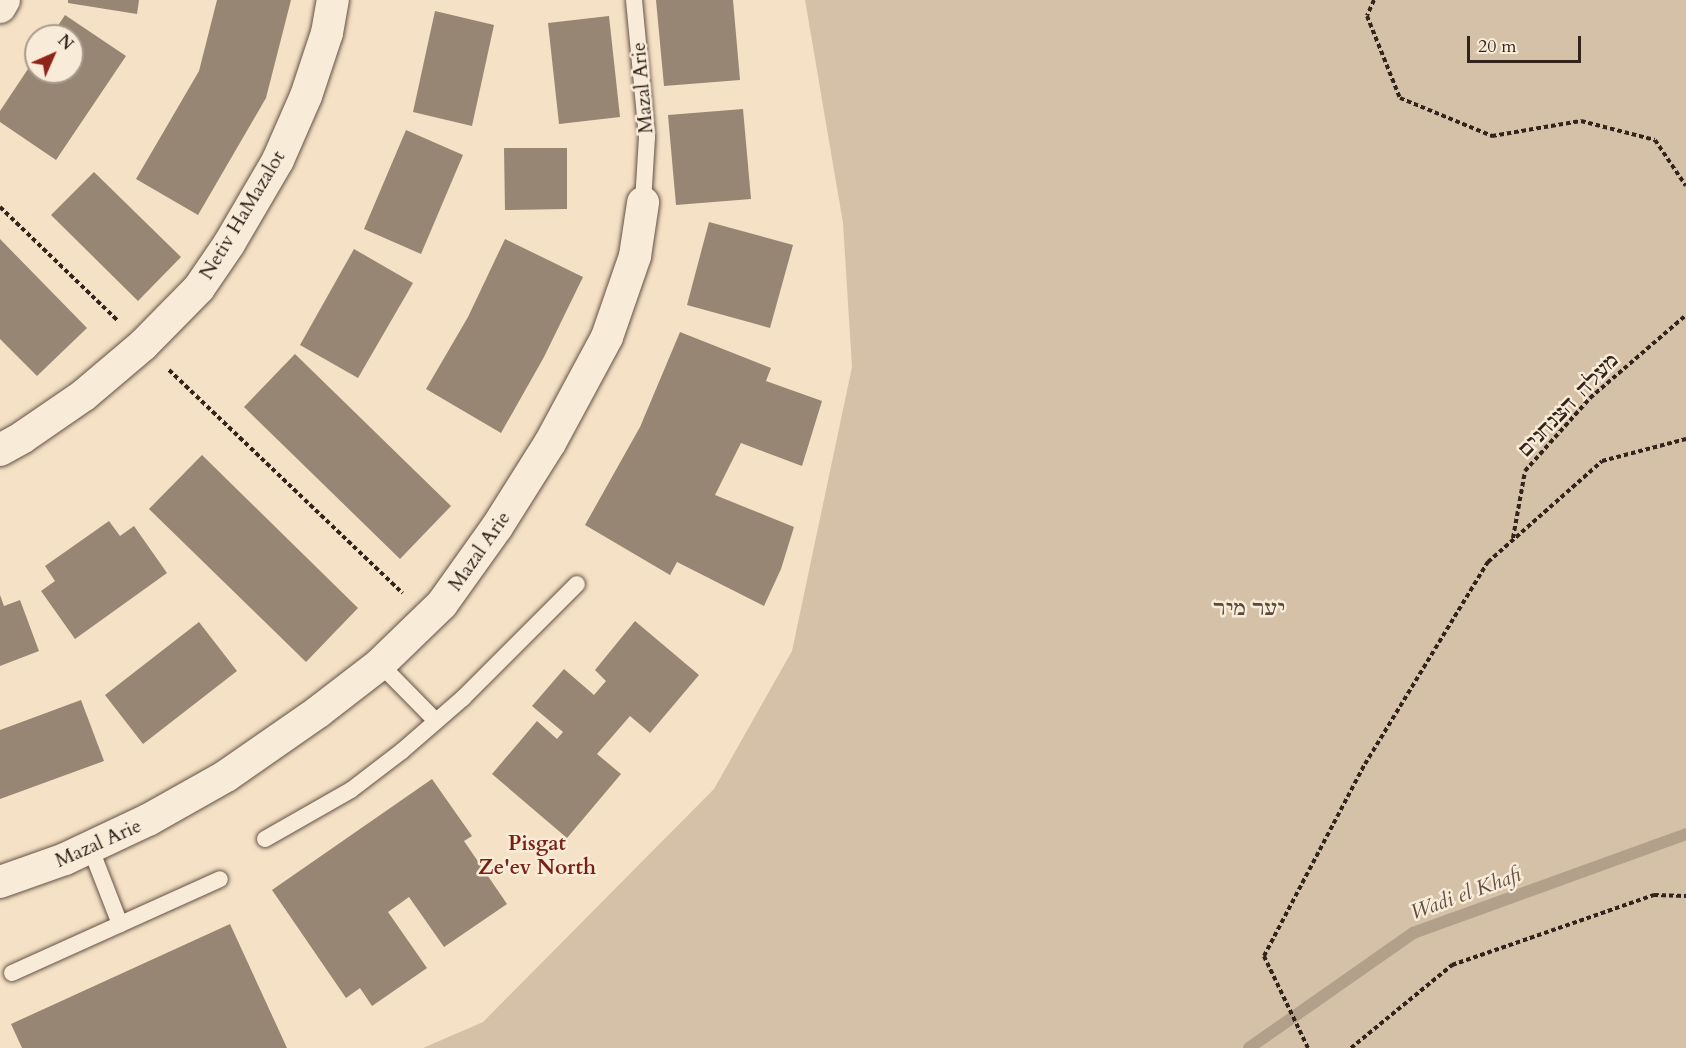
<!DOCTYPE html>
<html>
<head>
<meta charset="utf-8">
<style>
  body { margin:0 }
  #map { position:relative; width:1686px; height:1048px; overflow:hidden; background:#f5e1c5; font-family:Cardo,"Frank Ruhl Libre",serif }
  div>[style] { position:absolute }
  .green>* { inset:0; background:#d4c1a8 }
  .stream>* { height:12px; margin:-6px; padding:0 6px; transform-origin:6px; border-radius:6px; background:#b3a08b }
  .building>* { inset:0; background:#978673 }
  .path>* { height:4px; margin-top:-2px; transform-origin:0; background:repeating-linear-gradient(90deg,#32231b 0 4.5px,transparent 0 7.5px) }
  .roads { filter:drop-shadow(0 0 2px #635246) drop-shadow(0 0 2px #635246) }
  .lane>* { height:16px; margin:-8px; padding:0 8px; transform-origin:8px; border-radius:8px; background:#f8ecd9 }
  .street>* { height:32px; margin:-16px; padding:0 16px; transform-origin:16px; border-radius:16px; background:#f8ecd9 }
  span { translate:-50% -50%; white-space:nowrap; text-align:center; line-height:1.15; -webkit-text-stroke:5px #f8ecd9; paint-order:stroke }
  .street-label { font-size:20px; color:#32231b }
  .park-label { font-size:20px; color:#5a4a3e; font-style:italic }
  .neighbourhood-label { font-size:21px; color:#7a1f14; font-weight:700 }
  .water-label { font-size:21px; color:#5f4f42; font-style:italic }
  .north { position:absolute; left:24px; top:24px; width:60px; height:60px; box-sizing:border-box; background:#f8ecd9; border:2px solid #a99c8d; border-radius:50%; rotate:45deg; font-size:16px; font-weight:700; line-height:24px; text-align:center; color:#32231b }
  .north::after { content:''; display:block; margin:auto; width:21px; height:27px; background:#8f2418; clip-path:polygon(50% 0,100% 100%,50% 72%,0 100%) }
  .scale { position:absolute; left:1467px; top:36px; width:114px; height:27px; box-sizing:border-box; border:3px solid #32231b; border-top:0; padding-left:8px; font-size:18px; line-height:21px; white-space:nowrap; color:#32231b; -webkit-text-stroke:4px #f8ecd9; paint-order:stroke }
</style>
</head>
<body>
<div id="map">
  <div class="green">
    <div style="clip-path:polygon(805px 0,1686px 0,1686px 1048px,423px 1048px,483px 1022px,714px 789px,792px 651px,852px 367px,843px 223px)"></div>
  </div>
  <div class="stream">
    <div style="left:1249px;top:1048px;width:200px;rotate:-35deg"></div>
    <div style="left:1413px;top:933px;width:290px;rotate:-19.9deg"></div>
  </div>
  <div class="building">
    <div style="clip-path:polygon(68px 0,139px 0,137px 14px,68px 3px)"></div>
    <div style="clip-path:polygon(217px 0,291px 0,266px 98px,198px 215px,136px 179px,199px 71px)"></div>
    <div style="clip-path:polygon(656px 0,733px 0,740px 80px,664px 86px)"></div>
    <div style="clip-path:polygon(435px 11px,494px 25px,472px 126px,413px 112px)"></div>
    <div style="clip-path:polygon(65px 15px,126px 56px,56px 160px,0 122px,0 111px,36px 57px,36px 72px,72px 72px,72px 36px,51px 36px)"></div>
    <div style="clip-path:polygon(609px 16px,620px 117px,559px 124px,548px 23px)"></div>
    <div style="clip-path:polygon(743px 109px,751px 199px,676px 205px,668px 115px)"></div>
    <div style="clip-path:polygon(406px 130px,463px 155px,421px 254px,364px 229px)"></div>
    <div style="clip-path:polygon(504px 148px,567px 148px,567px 209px,505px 210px)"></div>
    <div style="clip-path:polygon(94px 172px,181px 257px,138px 301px,51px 215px)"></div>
    <div style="clip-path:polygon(709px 222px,793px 245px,770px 328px,687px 305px)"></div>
    <div style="clip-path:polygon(0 239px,87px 328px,37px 376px,0 339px)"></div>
    <div style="clip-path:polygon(505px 239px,583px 277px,544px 357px,501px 433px,426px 389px,468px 317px)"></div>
    <div style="clip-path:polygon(354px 249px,413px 283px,358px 378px,300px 345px)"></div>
    <div style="clip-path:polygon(680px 332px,771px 368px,766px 381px,822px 401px,802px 466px,741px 443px,715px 495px,794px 527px,781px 569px,764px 606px,677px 562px,670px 575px,585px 525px,640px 427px)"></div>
    <div style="clip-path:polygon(295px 354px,451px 506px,400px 559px,244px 407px)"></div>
    <div style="clip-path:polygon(202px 455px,358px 608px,306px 662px,149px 509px)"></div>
    <div style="clip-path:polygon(109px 521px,120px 536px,134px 526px,167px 573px,75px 639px,41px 591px,55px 581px,45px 566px)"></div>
    <div style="clip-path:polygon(0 595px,4px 606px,20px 600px,39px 651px,0 666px)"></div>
    <div style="clip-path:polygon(635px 621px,699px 675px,650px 733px,630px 716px,597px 754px,621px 774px,567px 838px,492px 774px,537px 721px,557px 739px,563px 732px,532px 706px,564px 669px,594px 695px,606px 681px,595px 670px)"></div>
    <div style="clip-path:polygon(199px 622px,237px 671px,143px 744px,105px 695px)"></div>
    <div style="clip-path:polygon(81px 700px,104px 761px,0 799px,0 730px)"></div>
    <div style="clip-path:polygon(432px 779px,472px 836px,464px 841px,507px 904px,444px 947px,409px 897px,388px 912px,427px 968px,372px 1006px,360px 988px,346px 998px,272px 890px)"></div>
    <div style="clip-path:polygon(230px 924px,287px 1048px,22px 1048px,11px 1024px)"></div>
  </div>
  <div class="path">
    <div style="left:1374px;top:0;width:17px;rotate:114deg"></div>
    <div style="left:1367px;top:16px;width:88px;rotate:68.1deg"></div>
    <div style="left:1400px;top:98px;width:100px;rotate:22.4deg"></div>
    <div style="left:1492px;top:136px;width:90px;rotate:-9.6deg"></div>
    <div style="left:1581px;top:121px;width:76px;rotate:14.4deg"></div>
    <div style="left:1655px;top:140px;width:55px;rotate:56deg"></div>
    <div style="left:0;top:207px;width:164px;rotate:44deg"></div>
    <div style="left:169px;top:370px;width:323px;rotate:43.7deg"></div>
    <div style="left:1513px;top:538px;width:68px;rotate:-79.8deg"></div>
    <div style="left:1525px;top:471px;width:98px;rotate:-48.3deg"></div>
    <div style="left:1590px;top:398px;width:127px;rotate:-40.8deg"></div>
    <div style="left:1308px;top:1048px;width:102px;rotate:-115.6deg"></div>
    <div style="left:1264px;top:956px;width:217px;rotate:-62.3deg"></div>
    <div style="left:1365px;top:764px;width:237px;rotate:-58.7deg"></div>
    <div style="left:1488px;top:562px;width:152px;rotate:-41.5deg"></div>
    <div style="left:1602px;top:461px;width:87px;rotate:-14.7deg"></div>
    <div style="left:1351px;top:1048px;width:131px;rotate:-39.4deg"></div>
    <div style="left:1452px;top:965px;width:214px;rotate:-19.1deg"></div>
    <div style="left:1654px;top:895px;width:32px;rotate:2deg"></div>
  </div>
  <div class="roads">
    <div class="lane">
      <div style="left:634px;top:0;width:138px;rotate:84.6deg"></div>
      <div style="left:647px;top:137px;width:66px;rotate:93.5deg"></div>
      <div style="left:380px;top:664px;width:80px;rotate:45.5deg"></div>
      <div style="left:265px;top:839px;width:99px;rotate:-29.7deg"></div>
      <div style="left:351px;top:790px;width:64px;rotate:-37.4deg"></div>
      <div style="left:402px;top:751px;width:81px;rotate:-41deg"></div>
      <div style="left:463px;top:698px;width:161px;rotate:-45deg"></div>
      <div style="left:90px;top:847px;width:83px;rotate:68.7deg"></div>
      <div style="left:12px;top:973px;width:228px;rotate:-24.3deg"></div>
    </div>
    <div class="street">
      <div style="left:0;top:7px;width:8px;rotate:-60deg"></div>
      <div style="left:0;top:450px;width:26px;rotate:-29deg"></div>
      <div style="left:23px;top:437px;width:74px;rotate:-34.5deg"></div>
      <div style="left:84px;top:395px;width:77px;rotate:-40.3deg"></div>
      <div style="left:143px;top:345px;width:80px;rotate:-45.5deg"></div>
      <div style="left:199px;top:288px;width:53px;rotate:-55.7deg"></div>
      <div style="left:229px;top:244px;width:97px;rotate:-59.7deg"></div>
      <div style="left:278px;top:160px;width:70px;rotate:-66.4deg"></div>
      <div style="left:306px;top:96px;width:66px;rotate:-71.6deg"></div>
      <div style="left:327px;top:33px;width:34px;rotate:-80deg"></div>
      <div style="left:0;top:882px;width:69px;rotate:-19.5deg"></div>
      <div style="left:65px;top:859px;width:92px;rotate:-25.2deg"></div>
      <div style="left:148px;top:820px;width:90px;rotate:-29.4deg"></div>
      <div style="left:226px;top:776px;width:112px;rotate:-34.8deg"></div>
      <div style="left:318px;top:712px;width:78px;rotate:-37.7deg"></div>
      <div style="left:380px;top:664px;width:86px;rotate:-44.1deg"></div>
      <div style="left:442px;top:604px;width:95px;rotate:-54.5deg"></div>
      <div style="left:497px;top:527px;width:99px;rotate:-57.8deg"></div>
      <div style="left:550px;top:443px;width:120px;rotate:-61.7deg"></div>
      <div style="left:607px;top:337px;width:86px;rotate:-70.9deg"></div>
      <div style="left:635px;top:256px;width:54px;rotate:-81.4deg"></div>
    </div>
  </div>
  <div class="street-label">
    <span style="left:642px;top:88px;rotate:-95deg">Mazal Arie</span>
    <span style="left:242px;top:215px;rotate:-59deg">Netiv HaMazalot</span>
    <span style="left:1568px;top:405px;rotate:-46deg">מעלה הצנחנים</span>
    <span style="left:479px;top:551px;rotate:-55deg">Mazal Arie</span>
    <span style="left:98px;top:843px;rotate:-24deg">Mazal Arie</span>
  </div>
  <div class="park-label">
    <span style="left:1249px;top:608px">יער מיר</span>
  </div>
  <div class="neighbourhood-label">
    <span style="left:537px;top:856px">Pisgat<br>Ze'ev North</span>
  </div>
  <div class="water-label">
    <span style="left:1466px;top:894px;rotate:-20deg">Wadi el Khafi</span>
  </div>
  <div class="north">N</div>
  <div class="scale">20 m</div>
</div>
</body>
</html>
